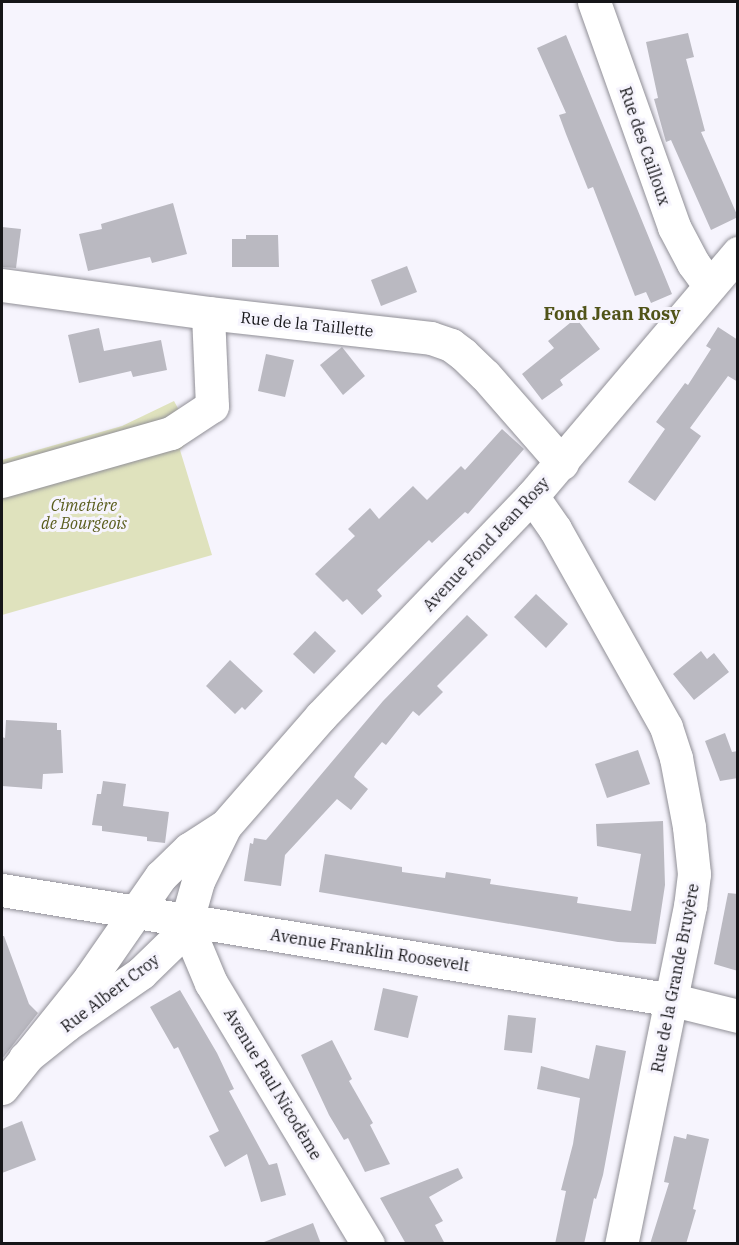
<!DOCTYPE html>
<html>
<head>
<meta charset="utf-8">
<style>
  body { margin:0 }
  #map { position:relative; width:739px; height:1245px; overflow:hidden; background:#f6f4fd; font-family:"IBM Plex Serif",serif }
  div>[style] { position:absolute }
  .green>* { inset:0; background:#dfe2bd }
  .building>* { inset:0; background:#bab9c1 }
  .roads { filter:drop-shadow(0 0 2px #908f96) drop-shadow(0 0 2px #908f96) }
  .minor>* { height:33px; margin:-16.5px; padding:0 16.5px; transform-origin:16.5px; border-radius:16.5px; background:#fff }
  .major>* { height:33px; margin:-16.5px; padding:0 16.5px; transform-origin:16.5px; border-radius:16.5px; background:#fff }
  span { translate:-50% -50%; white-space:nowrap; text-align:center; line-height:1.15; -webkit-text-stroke:6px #f6f4fd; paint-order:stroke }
  .street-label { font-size:16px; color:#151518 }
  .park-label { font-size:16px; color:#595c1c; font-style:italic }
  .neighbourhood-label { font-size:18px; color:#505318; font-weight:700 }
  .frame { position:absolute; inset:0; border:3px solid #151518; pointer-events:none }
</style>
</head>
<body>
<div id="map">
  <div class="green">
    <div style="clip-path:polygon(174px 401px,193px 436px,180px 450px,212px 555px,2px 615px,2px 460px,122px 426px)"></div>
  </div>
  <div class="building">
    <div style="clip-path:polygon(688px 33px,694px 57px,686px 59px,705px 131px,701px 132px,738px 217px,711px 230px,671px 140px,666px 142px,654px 99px,658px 98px,646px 42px)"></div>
    <div style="clip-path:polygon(566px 35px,672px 294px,651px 303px,646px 292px,635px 296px,593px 187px,588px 189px,566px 134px,559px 115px,566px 113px,537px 48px)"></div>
    <div style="clip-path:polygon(173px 203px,187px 254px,152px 263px,150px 257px,88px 271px,79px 234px,102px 229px,101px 224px)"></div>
    <div style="clip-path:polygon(2px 227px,21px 229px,16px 268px,2px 267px)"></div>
    <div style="clip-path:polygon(246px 235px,278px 235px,279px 267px,232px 267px,232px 239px,246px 239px)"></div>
    <div style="clip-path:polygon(407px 266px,417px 292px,381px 306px,371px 280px)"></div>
    <div style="clip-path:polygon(576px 318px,600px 349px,560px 380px,563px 385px,542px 400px,522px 374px,554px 348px,548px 341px)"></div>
    <div style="clip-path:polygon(718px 327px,738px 340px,738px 382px,728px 376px,690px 428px,701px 436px,655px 501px,628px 482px,665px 429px,656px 422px,685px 383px,688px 385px,711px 349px,706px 346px)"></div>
    <div style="clip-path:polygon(99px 328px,104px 351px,161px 340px,167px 370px,133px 377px,131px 371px,79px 383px,68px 335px)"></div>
    <div style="clip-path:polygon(342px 347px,365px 376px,343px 395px,320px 365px)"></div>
    <div style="clip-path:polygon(266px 354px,294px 360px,285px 397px,258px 391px)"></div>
    <div style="clip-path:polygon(502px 429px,524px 449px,468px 514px,465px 512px,432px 543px,429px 540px,377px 590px,382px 596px,362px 615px,347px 599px,343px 602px,315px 574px,355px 536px,348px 529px,370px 508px,379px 519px,413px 486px,427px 500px,461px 466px,465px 470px)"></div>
    <div style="clip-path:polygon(536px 594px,568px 624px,546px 648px,514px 617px)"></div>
    <div style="clip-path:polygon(467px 615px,488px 635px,437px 686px,443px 692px,419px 716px,413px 711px,386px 745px,382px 742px,356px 773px,354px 777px,368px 789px,351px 810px,337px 799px,285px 855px,281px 886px,244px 881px,250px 843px,253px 844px,254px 838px,266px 840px,383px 701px)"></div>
    <div style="clip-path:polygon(315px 631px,336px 651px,314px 674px,293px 654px)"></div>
    <div style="clip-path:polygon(701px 651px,707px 659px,714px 653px,729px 672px,694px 700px,673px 674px)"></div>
    <div style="clip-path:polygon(230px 660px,263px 691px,245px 710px,242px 707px,235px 714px,206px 686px)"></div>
    <div style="clip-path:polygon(6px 720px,57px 723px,57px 730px,61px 730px,63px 773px,43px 774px,42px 789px,2px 786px,2px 737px,5px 738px)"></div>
    <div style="clip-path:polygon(725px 733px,732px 752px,738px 751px,738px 778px,720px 781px,705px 741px)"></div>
    <div style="clip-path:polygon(638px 750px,650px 784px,607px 798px,595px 764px)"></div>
    <div style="clip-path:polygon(103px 781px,126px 784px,123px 806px,169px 812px,165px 843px,147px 841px,147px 837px,102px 831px,102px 826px,92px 825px,97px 794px,101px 794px)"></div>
    <div style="clip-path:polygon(663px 821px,665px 885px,656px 944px,618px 942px,319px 892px,325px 854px,402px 867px,402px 872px,445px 878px,446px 872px,491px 879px,490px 884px,578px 897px,577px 903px,631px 911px,641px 854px,597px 846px,596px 824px)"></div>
    <div style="clip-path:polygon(728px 893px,738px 894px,738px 971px,714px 964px)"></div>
    <div style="clip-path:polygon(2px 936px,4px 936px,29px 1004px,38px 1013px,2px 1059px)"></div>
    <div style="clip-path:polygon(383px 988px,418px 996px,408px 1038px,374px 1030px)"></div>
    <div style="clip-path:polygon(180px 990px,217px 1053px,234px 1089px,229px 1091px,269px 1165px,277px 1163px,286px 1195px,261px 1202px,247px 1154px,225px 1167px,209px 1136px,219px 1131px,178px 1047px,174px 1049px,150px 1007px)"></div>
    <div style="clip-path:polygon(508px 1015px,536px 1018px,532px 1053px,504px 1050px)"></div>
    <div style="clip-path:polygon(332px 1040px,352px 1079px,349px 1081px,373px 1123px,370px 1125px,390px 1164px,365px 1172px,348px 1138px,344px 1140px,329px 1115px,301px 1055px)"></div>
    <div style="clip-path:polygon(596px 1045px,626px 1051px,603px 1175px,596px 1199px,594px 1198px,584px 1244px,555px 1244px,566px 1191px,561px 1190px,573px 1144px,580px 1098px,537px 1089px,541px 1066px,589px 1079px)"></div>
    <div style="clip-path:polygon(22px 1121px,36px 1160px,2px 1173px,2px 1129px)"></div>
    <div style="clip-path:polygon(687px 1134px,709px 1139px,693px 1209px,696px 1210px,686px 1244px,650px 1244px,669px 1183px,664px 1182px,674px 1136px,686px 1139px)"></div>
    <div style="clip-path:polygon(458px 1168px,463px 1178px,429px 1197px,443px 1221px,435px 1225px,445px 1244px,406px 1244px,380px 1198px)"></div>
    <div style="clip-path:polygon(313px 1223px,321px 1244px,264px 1244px,264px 1242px)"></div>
  </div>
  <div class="roads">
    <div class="minor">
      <div style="left:594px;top:2px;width:239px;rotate:70.4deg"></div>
      <div style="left:674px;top:227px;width:41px;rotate:62.2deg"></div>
      <div style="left:693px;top:263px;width:27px;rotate:54deg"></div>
      <div style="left:2px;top:285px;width:208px;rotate:7.7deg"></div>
      <div style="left:208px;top:313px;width:224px;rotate:6.4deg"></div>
      <div style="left:431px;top:338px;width:21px;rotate:19deg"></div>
      <div style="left:451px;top:345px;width:15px;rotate:37deg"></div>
      <div style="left:463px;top:354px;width:30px;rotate:44deg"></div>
      <div style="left:485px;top:375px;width:117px;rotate:48.8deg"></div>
      <div style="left:2px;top:481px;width:176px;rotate:-15.9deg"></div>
      <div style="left:171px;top:433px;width:49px;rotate:-33.4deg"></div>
      <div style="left:212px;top:406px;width:93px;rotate:-92.5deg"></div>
      <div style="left:532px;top:496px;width:40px;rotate:55.1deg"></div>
      <div style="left:555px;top:529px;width:227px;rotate:60.7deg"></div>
      <div style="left:666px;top:727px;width:33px;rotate:72deg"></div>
      <div style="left:676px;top:758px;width:70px;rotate:79.3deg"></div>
      <div style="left:689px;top:827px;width:47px;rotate:83.9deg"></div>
      <div style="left:694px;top:874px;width:32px;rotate:97deg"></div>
      <div style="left:690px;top:906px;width:345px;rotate:101.5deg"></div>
      <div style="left:187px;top:920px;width:10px;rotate:53deg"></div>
      <div style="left:193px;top:928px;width:17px;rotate:83deg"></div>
      <div style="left:195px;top:945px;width:41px;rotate:67.2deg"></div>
      <div style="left:211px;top:983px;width:305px;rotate:59deg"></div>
      <div style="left:25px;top:1058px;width:53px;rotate:-38.8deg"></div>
      <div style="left:66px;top:1025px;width:91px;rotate:-34.7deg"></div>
      <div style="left:141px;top:973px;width:52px;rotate:-44.2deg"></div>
      <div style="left:178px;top:937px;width:19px;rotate:-62deg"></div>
      <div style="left:187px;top:920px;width:41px;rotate:-74.2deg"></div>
      <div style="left:198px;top:881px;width:61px;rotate:-63.9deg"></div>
      <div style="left:225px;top:826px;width:146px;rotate:-48.9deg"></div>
      <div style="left:321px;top:716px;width:305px;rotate:-46.2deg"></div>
      <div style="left:532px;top:496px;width:319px;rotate:-49.7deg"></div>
      <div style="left:2px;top:1088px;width:141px;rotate:-51.3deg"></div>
      <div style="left:90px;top:978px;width:124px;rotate:-55.2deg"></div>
      <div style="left:161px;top:876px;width:39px;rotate:-44deg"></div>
      <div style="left:189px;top:849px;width:40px;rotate:-32.9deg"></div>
    </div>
    <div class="major">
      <div style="left:2px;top:890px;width:680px;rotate:9.31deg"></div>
      <div style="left:673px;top:1000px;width:67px;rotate:13.8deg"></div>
    </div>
  </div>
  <div class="street-label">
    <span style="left:645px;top:146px;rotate:71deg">Rue des Cailloux</span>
    <span style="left:307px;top:324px;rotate:6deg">Rue de la Taillette</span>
    <span style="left:486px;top:544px;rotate:-47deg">Avenue Fond Jean Rosy</span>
    <span style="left:370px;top:950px;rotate:9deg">Avenue Franklin Roosevelt</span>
    <span style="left:675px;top:978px;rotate:-79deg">Rue de la Grande Bruyère</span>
    <span style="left:110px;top:993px;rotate:-37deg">Rue Albert Croy</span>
    <span style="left:273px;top:1084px;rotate:59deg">Avenue Paul Nicodème</span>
  </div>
  <div class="park-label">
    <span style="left:84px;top:514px">Cimetière<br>de Bourgeois</span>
  </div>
  <div class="neighbourhood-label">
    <span style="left:612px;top:314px">Fond Jean Rosy</span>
  </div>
  <div class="frame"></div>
</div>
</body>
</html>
